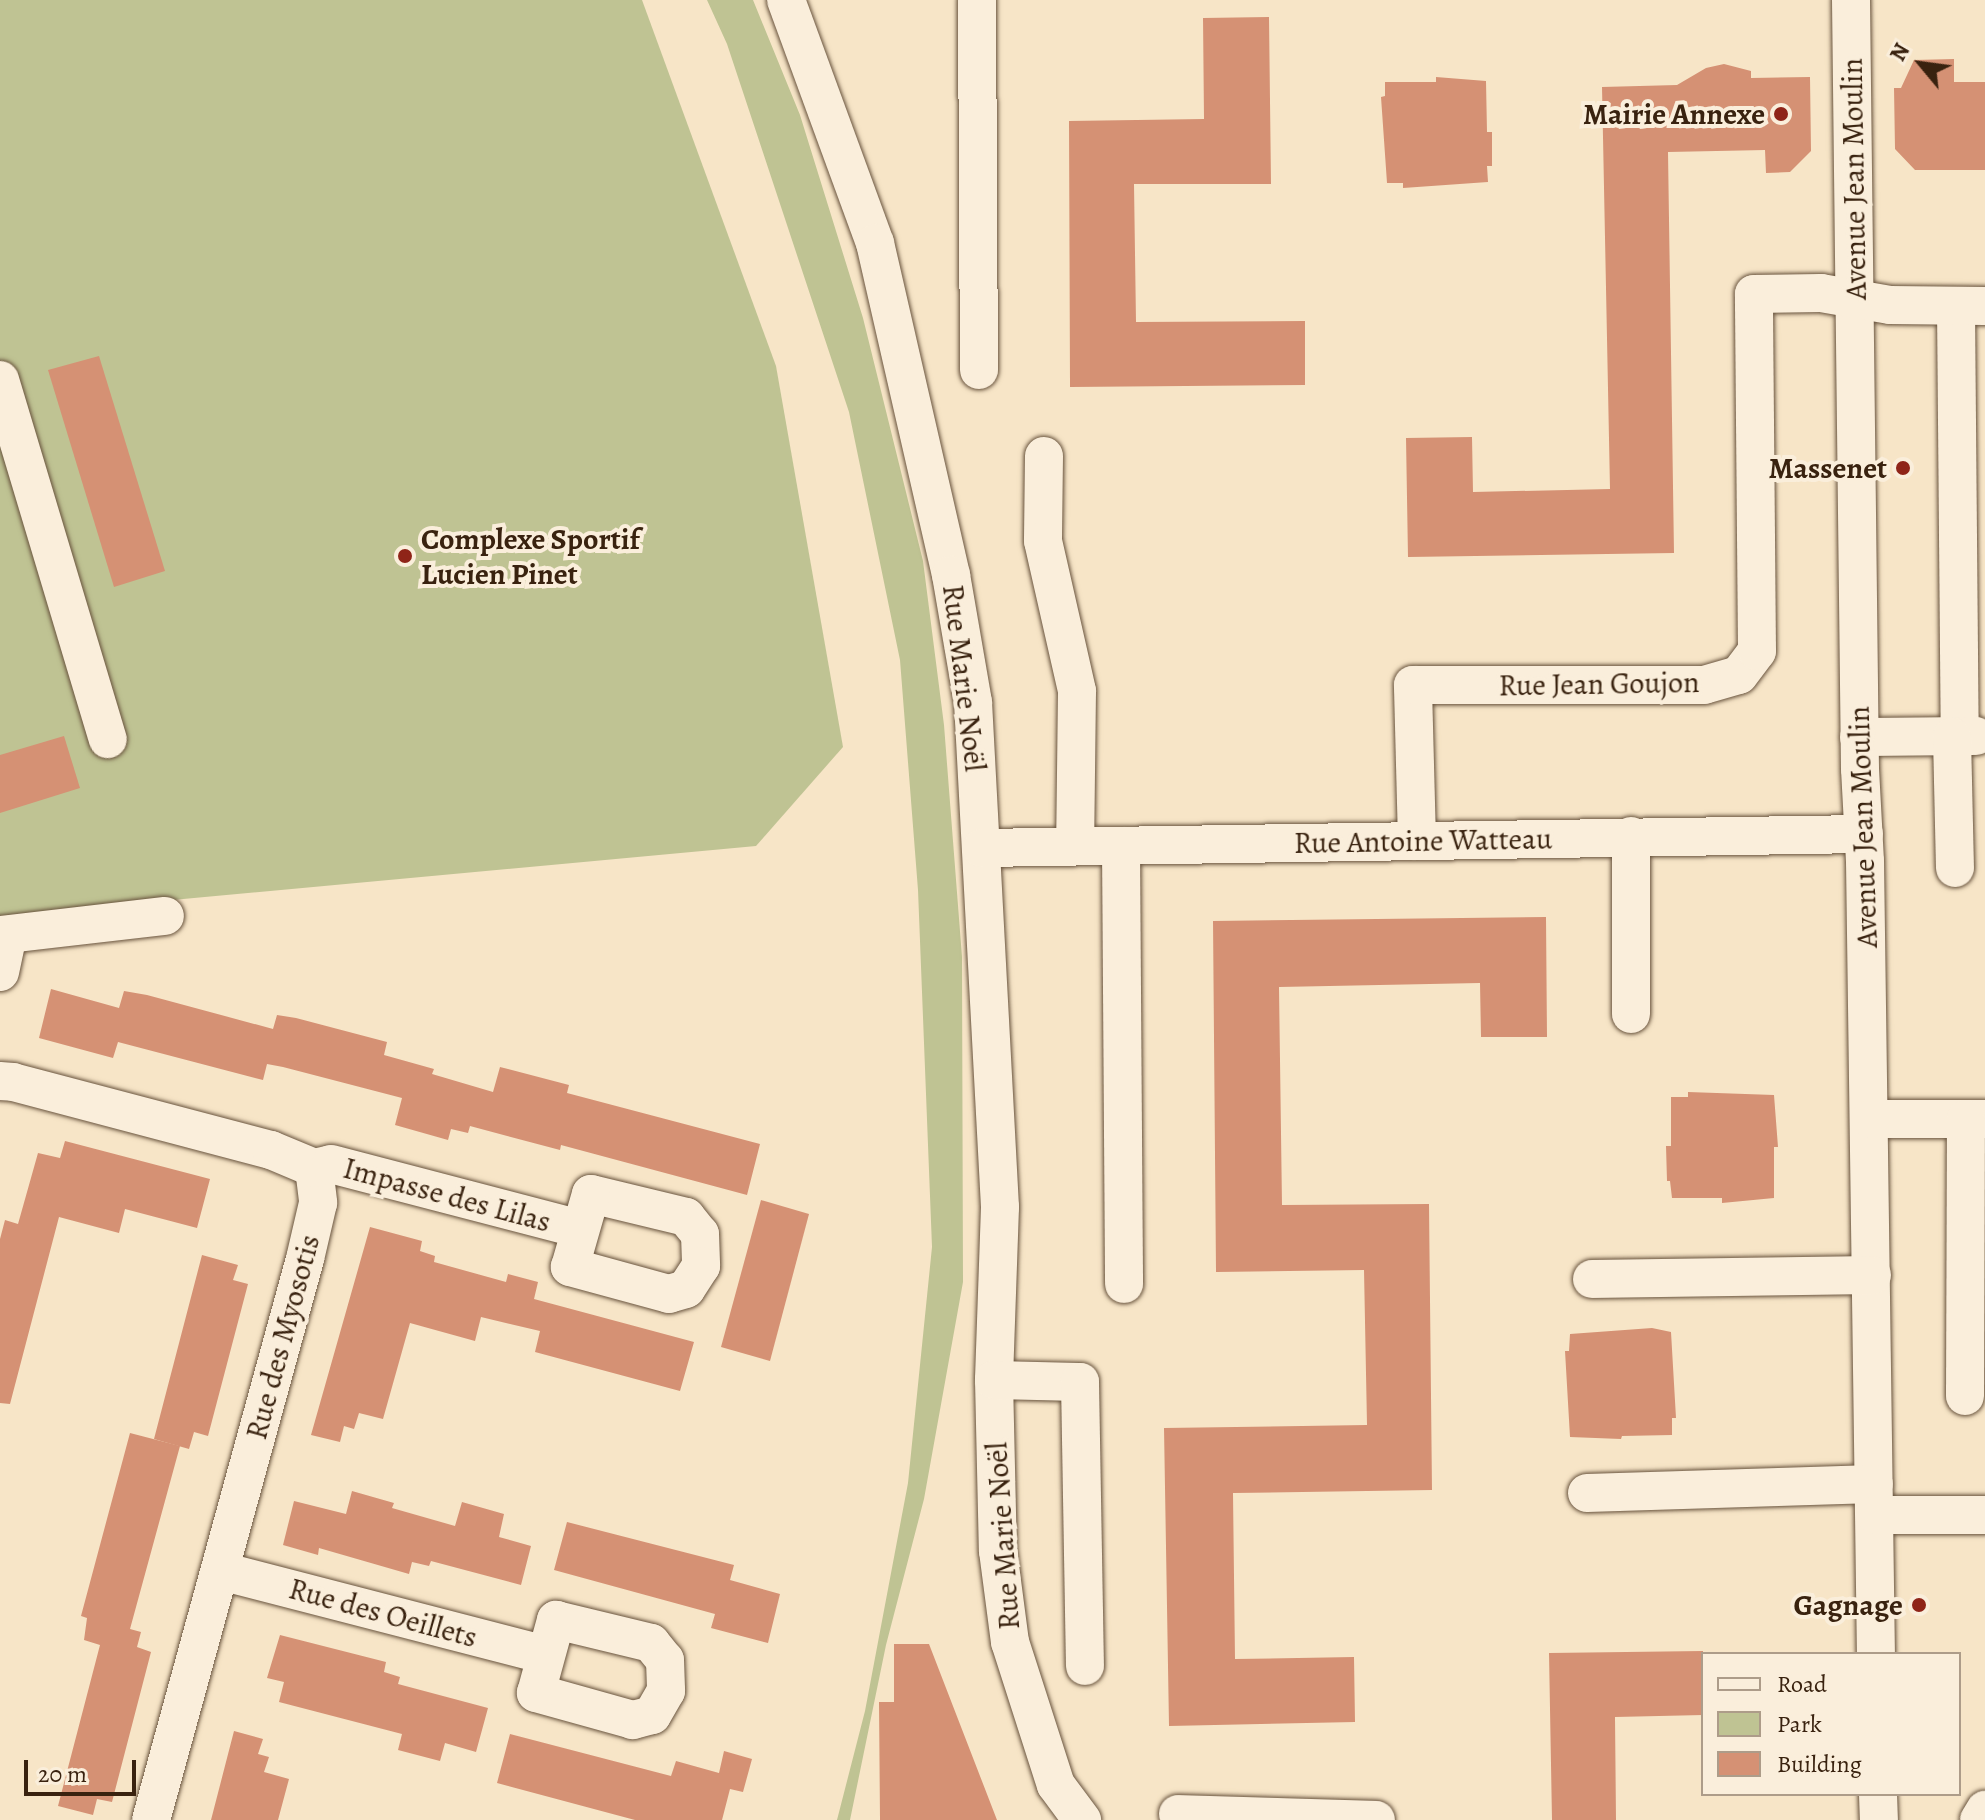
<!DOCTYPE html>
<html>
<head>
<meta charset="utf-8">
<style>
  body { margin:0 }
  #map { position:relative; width:1985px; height:1820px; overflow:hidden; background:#f7e5c7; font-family:Alegreya,serif }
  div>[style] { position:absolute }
  .green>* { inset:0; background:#bfc393 }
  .building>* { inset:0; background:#d59174 }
  .roads { filter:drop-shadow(0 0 2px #68533d) drop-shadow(0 0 2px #68533d) }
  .minor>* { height:38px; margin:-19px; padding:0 19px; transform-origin:19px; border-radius:19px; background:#faeedb }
  .dots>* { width:22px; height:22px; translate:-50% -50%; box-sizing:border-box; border:4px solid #faeedb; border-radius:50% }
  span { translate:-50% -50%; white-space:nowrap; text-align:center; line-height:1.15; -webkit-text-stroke:8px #faeedb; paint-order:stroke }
  .poi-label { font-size:30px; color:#39220f; font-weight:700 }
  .right { translate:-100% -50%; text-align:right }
  .left { translate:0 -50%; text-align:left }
  .street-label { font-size:30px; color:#39220f }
  .legend { position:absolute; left:1701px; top:1652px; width:260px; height:144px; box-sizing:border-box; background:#faeedb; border:2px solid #ad9c89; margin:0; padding:10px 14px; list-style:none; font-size:24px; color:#39220f }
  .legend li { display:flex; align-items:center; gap:16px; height:40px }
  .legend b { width:40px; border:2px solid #ad9c89 }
  .north { position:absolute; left:1881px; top:24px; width:80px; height:80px; -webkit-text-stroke:6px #faeedb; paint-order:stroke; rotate:299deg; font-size:22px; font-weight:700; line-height:32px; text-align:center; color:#39220f }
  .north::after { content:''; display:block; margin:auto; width:28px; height:36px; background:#39220f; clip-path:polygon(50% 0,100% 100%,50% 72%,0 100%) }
  .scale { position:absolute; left:24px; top:1760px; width:112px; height:36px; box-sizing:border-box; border:4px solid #39220f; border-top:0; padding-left:10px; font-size:24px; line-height:28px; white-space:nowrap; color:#39220f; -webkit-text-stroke:6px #faeedb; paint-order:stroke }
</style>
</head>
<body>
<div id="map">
  <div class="green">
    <div style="clip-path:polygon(0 0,642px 0,776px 366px,843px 747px,756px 846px,0 916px)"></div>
    <div style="clip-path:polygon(707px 0,753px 0,800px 115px,863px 318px,923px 561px,944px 725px,962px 957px,963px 1282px,924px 1499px,886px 1645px,850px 1820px,837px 1820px,865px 1711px,908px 1483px,932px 1247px,918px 890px,900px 660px,849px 412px,727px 44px)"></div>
  </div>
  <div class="building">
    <div style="clip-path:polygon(1269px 17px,1271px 184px,1134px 184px,1136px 322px,1305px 321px,1305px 385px,1070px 387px,1069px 121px,1204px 119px,1203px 18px)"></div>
    <div style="clip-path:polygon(1954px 59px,1954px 82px,1985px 82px,1985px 170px,1915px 170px,1895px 149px,1894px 88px,1901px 88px,1914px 60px)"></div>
    <div style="clip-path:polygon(1724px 64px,1751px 71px,1751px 78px,1810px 77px,1811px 151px,1790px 172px,1766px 173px,1765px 150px,1668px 152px,1674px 553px,1408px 557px,1406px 438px,1472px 437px,1473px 492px,1610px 489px,1602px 87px,1677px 85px,1706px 68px)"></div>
    <div style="clip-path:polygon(1436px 77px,1486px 81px,1487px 132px,1492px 132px,1492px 166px,1487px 166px,1488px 182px,1403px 188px,1403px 183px,1387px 183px,1381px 97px,1385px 96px,1385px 82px,1436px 82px)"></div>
    <div style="clip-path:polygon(99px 356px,165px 571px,114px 587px,48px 370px)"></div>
    <div style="clip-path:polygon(64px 736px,80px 788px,0 813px,0 755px)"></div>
    <div style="clip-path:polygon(1546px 917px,1547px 1037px,1481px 1037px,1480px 983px,1279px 987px,1282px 1205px,1429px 1204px,1432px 1490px,1233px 1493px,1235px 1659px,1354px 1657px,1355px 1722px,1169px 1726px,1164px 1428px,1367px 1425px,1364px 1270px,1216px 1272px,1213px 921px)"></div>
    <div style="clip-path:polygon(51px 989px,119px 1008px,124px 991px,147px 995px,273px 1029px,277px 1015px,296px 1018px,387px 1042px,384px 1055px,434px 1069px,432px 1074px,493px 1092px,500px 1067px,569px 1085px,567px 1093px,760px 1144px,747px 1195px,561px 1145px,560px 1150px,470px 1126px,468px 1133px,451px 1129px,448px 1140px,395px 1125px,402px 1098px,283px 1067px,267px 1064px,263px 1080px,118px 1042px,113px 1058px,39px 1038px)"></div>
    <div style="clip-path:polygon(1688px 1092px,1774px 1095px,1778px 1147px,1774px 1147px,1774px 1198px,1722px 1203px,1722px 1198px,1672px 1198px,1670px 1181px,1667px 1181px,1666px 1146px,1671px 1146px,1671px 1097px,1688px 1097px)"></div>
    <div style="clip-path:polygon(65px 1141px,210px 1179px,197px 1228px,125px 1209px,119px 1233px,59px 1217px,10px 1404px,0 1403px,0 1239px,5px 1220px,18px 1224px,38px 1153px,60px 1158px)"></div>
    <div style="clip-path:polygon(761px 1200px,809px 1214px,770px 1361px,721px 1347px)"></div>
    <div style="clip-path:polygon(370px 1227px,422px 1241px,420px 1251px,435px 1256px,434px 1262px,506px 1282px,508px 1274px,538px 1282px,534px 1299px,694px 1342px,680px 1391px,535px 1352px,540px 1331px,481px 1317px,475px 1341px,410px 1323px,383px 1419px,359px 1413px,354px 1429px,344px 1426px,340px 1442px,311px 1435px)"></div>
    <div style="clip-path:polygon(202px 1255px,238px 1265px,233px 1280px,248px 1284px,208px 1436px,194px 1432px,189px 1449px,154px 1439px)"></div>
    <div style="clip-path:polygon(1652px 1328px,1671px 1332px,1676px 1418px,1672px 1418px,1672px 1435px,1622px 1436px,1621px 1439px,1570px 1437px,1565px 1351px,1569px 1351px,1570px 1334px)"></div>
    <div style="clip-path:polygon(130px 1433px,180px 1446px,130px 1629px,141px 1632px,137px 1647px,151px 1652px,112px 1802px,97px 1799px,93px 1815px,58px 1806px,100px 1645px,84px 1640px,87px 1618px,81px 1616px)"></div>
    <div style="clip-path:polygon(352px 1491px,394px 1503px,392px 1508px,455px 1526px,462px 1502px,504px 1514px,499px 1537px,531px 1546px,521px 1585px,431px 1561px,429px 1566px,412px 1562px,409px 1574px,319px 1548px,318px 1555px,283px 1545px,294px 1501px,346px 1514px)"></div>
    <div style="clip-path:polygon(567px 1522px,734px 1565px,730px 1580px,780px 1594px,768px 1643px,711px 1628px,715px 1614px,554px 1570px)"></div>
    <div style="clip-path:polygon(280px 1635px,386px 1662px,384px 1672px,400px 1677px,398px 1684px,488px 1708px,476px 1752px,445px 1743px,440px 1761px,398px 1750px,402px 1734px,279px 1702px,284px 1682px,267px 1678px)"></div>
    <div style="clip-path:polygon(894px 1644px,929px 1644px,997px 1820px,880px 1820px,879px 1702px,894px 1702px)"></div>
    <div style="clip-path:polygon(1703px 1651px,1703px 1715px,1615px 1717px,1616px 1820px,1552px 1820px,1549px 1653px)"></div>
    <div style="clip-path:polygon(234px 1731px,263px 1739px,258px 1754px,269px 1757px,264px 1772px,289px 1779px,278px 1820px,211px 1820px)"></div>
    <div style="clip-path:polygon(510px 1734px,671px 1776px,676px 1761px,719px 1773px,724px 1751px,752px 1759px,743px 1792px,730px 1789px,722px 1820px,635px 1820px,497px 1783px)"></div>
  </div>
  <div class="roads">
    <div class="minor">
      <div style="left:786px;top:0;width:259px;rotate:69.9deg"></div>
      <div style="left:875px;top:243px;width:341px;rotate:77.1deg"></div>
      <div style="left:951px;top:575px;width:129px;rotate:80.2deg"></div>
      <div style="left:973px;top:702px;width:506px;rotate:86.94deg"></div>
      <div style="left:1000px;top:1207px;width:173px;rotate:92deg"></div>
      <div style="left:994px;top:1380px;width:171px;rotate:88.7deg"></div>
      <div style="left:998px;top:1551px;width:92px;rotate:82.5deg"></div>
      <div style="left:1010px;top:1642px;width:150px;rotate:72.2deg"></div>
      <div style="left:1056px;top:1785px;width:44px;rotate:53.4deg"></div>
      <div style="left:977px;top:0;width:370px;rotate:89.7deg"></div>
      <div style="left:1851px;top:0;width:769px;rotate:89.33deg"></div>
      <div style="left:1860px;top:769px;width:92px;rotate:86.9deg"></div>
      <div style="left:1865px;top:861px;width:793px;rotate:89.21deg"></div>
      <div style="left:1956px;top:307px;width:429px;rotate:89.5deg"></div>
      <div style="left:0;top:380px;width:375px;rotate:73.3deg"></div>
      <div style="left:1044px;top:456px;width:85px;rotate:90.7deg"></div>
      <div style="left:1043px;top:541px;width:154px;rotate:77.2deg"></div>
      <div style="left:1077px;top:691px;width:155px;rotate:90.7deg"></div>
      <div style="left:1859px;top:737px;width:117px;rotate:-0.5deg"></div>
      <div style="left:1952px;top:737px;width:131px;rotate:88.7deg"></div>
      <div style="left:1417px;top:841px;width:156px;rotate:-91.5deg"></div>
      <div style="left:1413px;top:685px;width:291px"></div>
      <div style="left:1704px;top:685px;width:36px;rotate:-16deg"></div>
      <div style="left:1739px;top:675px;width:30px;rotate:-53deg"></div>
      <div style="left:1757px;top:651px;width:357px;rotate:-90.5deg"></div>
      <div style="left:1754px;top:294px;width:67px;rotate:-0.9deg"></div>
      <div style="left:1821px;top:293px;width:70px;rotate:9.9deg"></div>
      <div style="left:1890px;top:305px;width:95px;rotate:0.6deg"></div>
      <div style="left:1121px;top:846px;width:438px;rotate:89.6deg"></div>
      <div style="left:982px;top:848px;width:882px;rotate:-0.91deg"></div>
      <div style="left:0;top:935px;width:166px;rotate:-6.6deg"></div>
      <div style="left:0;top:972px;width:38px;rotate:-78deg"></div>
      <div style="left:1631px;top:1014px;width:178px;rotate:-90deg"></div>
      <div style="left:0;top:1081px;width:13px;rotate:4deg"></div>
      <div style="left:13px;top:1082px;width:267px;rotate:14.8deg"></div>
      <div style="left:271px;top:1150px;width:47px;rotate:22.7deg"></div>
      <div style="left:314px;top:1168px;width:35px;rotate:83deg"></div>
      <div style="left:318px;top:1203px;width:57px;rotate:103.1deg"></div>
      <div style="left:305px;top:1259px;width:582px;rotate:105.35deg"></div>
      <div style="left:1870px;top:1119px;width:115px"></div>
      <div style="left:314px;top:1168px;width:17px;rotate:-13deg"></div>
      <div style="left:331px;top:1164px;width:257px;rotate:14.6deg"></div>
      <div style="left:591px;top:1194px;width:98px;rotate:13.6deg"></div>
      <div style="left:686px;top:1217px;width:22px;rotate:51deg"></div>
      <div style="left:700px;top:1234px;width:32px;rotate:88deg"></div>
      <div style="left:701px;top:1266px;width:27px;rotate:123deg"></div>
      <div style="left:686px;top:1289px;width:18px;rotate:164deg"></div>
      <div style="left:669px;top:1294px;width:103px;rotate:-164.7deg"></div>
      <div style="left:570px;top:1267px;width:76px;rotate:-74deg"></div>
      <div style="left:1592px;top:1279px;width:280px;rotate:-0.8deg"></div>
      <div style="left:994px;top:1380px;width:86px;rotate:1.3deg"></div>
      <div style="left:1080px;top:1382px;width:284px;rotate:89deg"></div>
      <div style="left:1965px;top:1396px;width:277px;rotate:-89.8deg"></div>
      <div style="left:1587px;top:1493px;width:287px;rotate:-1.8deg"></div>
      <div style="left:1875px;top:1515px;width:110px"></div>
      <div style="left:221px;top:1571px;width:335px;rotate:14.5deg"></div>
      <div style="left:556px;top:1620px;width:98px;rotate:13.6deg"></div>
      <div style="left:651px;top:1643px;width:22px;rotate:51deg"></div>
      <div style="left:665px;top:1660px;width:31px;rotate:88deg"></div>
      <div style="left:666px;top:1691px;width:28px;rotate:120deg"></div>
      <div style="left:652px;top:1715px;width:20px;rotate:165deg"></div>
      <div style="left:633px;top:1720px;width:101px;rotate:-164.4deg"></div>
      <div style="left:536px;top:1693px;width:76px;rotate:-74.7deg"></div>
      <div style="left:1878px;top:1794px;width:26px;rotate:88deg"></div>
      <div style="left:1178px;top:1814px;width:198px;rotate:1.7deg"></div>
      <div style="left:1979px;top:1820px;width:12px;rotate:-59deg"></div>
    </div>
  </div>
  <div class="dots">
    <div style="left:1781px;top:114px;background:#8f2418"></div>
    <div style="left:1903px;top:468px;background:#8f2418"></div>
    <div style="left:405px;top:556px;background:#8f2418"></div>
    <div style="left:1919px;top:1605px;background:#8f2418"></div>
  </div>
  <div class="poi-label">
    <span class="right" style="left:1765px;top:114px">Mairie Annexe</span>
    <span class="right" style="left:1887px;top:468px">Massenet</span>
    <span class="left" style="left:421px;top:556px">Complexe Sportif<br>Lucien Pinet</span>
    <span class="right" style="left:1903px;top:1605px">Gagnage</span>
  </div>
  <div class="street-label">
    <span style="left:1854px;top:179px;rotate:-91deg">Avenue Jean Moulin</span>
    <span style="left:964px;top:678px;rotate:83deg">Rue Marie Noël</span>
    <span style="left:1599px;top:684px;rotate:-1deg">Rue Jean Goujon</span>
    <span style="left:1863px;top:827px;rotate:-92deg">Avenue Jean Moulin</span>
    <span style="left:1423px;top:841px;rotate:-1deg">Rue Antoine Watteau</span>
    <span style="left:447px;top:1195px;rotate:15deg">Impasse des Lilas</span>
    <span style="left:283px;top:1337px;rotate:-75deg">Rue des Myosotis</span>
    <span style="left:1003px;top:1536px;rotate:-94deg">Rue Marie Noël</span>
    <span style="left:383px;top:1613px;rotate:15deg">Rue des Oeillets</span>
  </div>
  <ul class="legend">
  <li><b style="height:10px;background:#faeedb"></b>Road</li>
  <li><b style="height:22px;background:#bfc393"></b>Park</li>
  <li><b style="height:22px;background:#d59174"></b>Building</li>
  </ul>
  <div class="north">N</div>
  <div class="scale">20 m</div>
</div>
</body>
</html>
